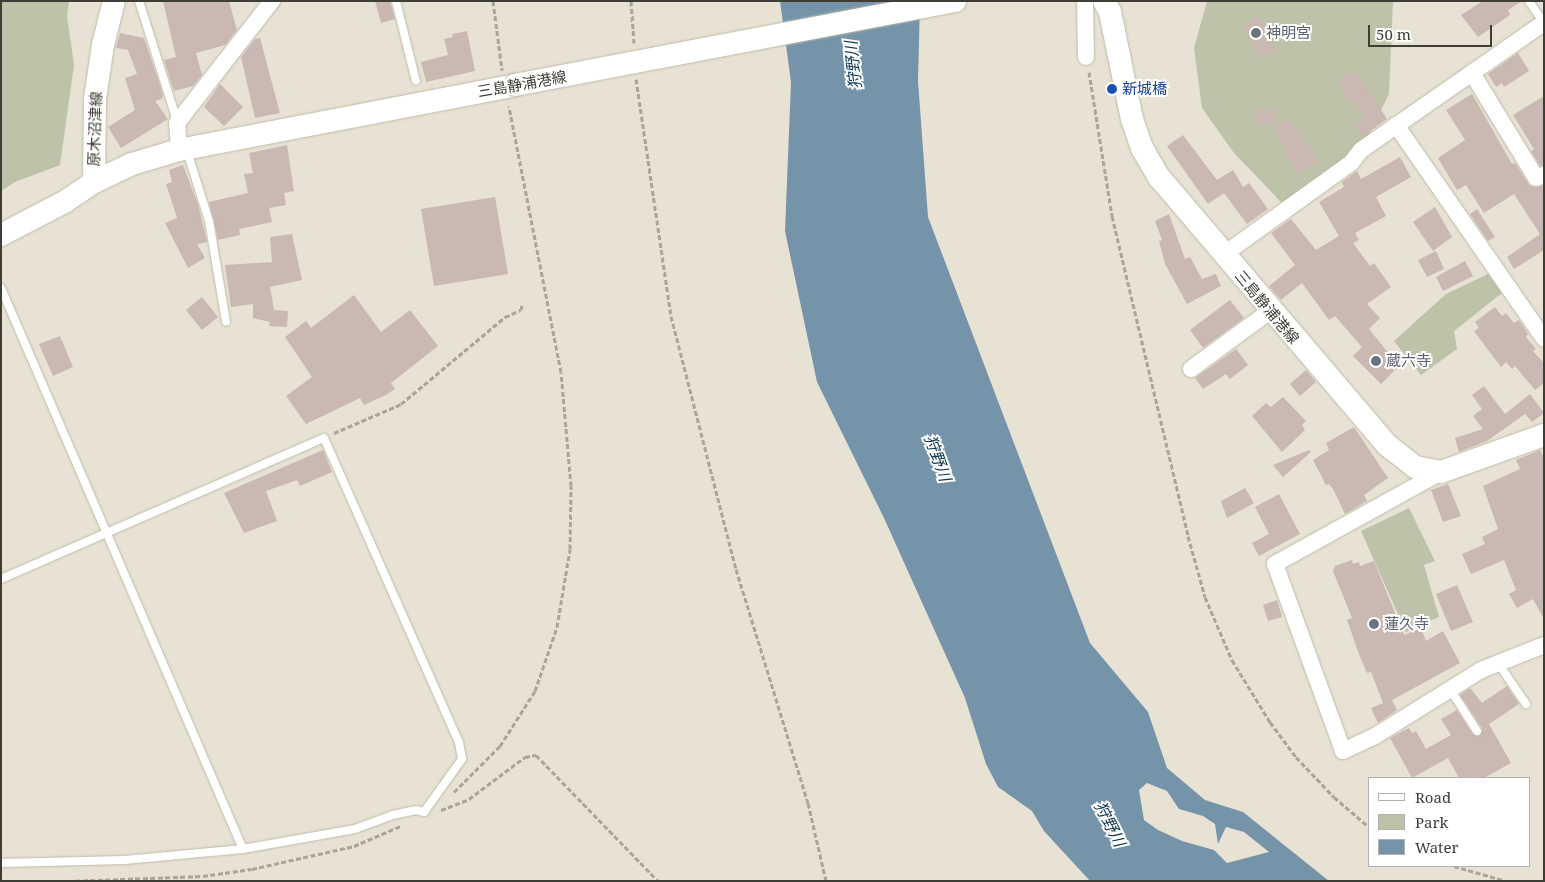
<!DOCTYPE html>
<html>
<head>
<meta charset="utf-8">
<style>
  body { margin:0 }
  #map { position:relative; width:1545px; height:882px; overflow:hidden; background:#e7e2d3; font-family:"Noto Serif","Noto Sans JP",serif }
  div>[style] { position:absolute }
  .green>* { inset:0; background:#bdc2a9 }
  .water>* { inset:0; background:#7594a9 }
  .building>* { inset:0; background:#cab8b3 }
  .path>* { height:3px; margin-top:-1.5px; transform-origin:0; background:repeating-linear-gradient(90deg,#a9a599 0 5px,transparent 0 7.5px) }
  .roads { filter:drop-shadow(0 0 1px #bfbbab) drop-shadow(0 0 1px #bfbbab) }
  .lane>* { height:8px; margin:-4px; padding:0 4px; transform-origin:4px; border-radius:4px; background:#fff }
  .street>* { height:16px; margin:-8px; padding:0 8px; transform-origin:8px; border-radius:8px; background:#fff }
  .secondary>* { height:22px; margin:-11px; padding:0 11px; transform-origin:11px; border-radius:11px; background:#fff }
  .bridges { filter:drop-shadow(0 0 1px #bfbbab) drop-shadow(0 0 1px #bfbbab) }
  .secondary-bridge>* { height:22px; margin:-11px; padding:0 11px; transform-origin:11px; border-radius:11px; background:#fff }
  .dots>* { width:14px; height:14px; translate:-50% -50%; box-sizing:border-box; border:2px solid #fff; border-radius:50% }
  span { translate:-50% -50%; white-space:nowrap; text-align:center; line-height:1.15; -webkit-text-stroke:4px #fff; paint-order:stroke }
  .worship-label { font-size:15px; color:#5b616d }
  .left { translate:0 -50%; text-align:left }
  .street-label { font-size:15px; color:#3e3d36 }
  .transit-label { font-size:15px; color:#164399 }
  .water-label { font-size:16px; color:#0c374e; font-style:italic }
  .frame { position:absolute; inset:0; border:2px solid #3e3d36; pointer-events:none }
  .legend { position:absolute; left:1368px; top:777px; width:162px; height:90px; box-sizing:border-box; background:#fff; border:1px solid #b2b1af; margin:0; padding:6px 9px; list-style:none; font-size:15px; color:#3e3d36 }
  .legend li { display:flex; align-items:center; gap:10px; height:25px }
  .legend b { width:25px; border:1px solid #b2b1af }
  .scale { position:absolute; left:1368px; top:25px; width:124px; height:22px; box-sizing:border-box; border:2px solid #3e3d36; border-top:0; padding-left:6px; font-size:15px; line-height:18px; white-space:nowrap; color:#3e3d36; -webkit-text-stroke:4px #fff; paint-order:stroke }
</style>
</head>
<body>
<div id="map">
  <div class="green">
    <div style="clip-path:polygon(1px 1px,69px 1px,67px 16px,74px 65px,60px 165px,15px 182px,1px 191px)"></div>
    <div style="clip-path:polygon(1207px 1px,1393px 1px,1389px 94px,1361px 150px,1282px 203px,1234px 153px,1202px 108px,1194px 48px)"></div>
    <div style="clip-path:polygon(1488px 274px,1502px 293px,1454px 331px,1457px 349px,1421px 375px,1394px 341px,1446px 294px)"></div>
    <div style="clip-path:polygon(1409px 508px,1435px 561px,1424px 565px,1439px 617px,1406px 632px,1361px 531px)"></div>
  </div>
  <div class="water">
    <div style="clip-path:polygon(evenodd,780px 1px,920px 1px,918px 81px,928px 217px,1090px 643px,1148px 712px,1167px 768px,1205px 800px,1243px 812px,1329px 881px,1090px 881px,1044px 831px,1032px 811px,998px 787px,986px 764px,965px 698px,884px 518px,817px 382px,785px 231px,791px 82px,780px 1px,1147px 783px,1167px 791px,1179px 809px,1203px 816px,1215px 824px,1218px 844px,1226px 827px,1244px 832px,1269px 852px,1227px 863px,1214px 850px,1182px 841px,1158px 830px,1144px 820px,1139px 790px,1147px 783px)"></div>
  </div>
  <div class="building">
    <div style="clip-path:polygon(163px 1px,229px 1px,237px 30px,225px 45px,196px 53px,202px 75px,193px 86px,174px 91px,164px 60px,176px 57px)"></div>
    <div style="clip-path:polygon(375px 1px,390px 1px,395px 19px,381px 23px)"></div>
    <div style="clip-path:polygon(1483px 1px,1522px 1px,1508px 10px,1510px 15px,1478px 37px,1461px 15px)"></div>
    <div style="clip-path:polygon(1257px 16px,1277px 51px,1261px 60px,1243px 26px)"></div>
    <div style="clip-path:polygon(467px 31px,475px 71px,426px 82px,421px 62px,448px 55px,444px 39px,453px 37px,452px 34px)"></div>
    <div style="clip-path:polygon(120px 33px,144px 38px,163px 94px,162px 99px,155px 101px,168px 119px,121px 148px,108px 127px,135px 110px,125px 78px,137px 74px,128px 50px,116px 48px)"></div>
    <div style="clip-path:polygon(260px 38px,280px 113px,255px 118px,241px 57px,255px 39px)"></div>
    <div style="clip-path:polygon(1518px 53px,1529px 71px,1504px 87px,1502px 83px,1496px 87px,1488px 74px)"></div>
    <div style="clip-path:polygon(1355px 70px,1387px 119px,1362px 137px,1354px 126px,1365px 119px,1351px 99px,1348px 101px,1337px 81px)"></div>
    <div style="clip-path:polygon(220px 84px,243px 107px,224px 126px,204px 107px)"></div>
    <div style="clip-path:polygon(1472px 94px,1512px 164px,1515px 163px,1530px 186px,1544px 186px,1544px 250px,1514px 269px,1507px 257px,1540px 234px,1514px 194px,1484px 213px,1466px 185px,1457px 190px,1438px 158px,1465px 140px,1446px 110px)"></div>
    <div style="clip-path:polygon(1544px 96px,1544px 165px,1540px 166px,1531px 151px,1534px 149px,1513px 115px)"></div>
    <div style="clip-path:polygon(1275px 109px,1275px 124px,1256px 126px,1255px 110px)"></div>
    <div style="clip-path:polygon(1288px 118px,1318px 160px,1299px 174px,1282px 151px,1286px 148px,1273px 129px)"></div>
    <div style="clip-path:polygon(1183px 135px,1217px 180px,1233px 170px,1243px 187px,1249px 183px,1268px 209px,1247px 224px,1224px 193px,1208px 204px,1167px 146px)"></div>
    <div style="clip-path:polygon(287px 145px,294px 191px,284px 193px,286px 205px,269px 208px,272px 222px,239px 229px,240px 235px,218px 240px,209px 202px,248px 193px,244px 174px,253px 173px,249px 153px)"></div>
    <div style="clip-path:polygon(1400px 157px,1411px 177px,1376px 197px,1386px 216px,1355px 233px,1359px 240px,1353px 243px,1370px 266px,1374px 263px,1391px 287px,1367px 304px,1380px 318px,1369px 329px,1399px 366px,1381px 384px,1353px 356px,1362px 347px,1335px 316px,1329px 320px,1302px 283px,1281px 300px,1269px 286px,1295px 265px,1271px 233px,1291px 219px,1316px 250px,1339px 236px,1319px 202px,1344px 187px,1342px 182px,1357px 171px,1361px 179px)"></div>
    <div style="clip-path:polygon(183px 165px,198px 205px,207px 242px,197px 244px,205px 258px,188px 268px,165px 223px,177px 218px,166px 184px,172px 182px,169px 170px)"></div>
    <div style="clip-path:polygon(495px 197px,508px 274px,434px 286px,421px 209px)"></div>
    <div style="clip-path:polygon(1435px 207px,1452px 237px,1433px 251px,1413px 222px)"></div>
    <div style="clip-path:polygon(1477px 209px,1495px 237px,1488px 241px,1470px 214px)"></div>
    <div style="clip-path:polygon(1169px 214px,1185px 259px,1190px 257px,1202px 279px,1216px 274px,1221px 286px,1187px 304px,1165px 264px,1159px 241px,1162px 240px,1155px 221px)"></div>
    <div style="clip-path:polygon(292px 234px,302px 280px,270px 287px,274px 310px,288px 311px,287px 327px,269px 326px,270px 322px,253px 318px,253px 304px,231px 307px,225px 265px,272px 262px,270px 237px)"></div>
    <div style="clip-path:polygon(1436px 251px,1444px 269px,1427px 277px,1418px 260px)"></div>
    <div style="clip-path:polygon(1465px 261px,1473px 276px,1443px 291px,1436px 277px)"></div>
    <div style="clip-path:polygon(354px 295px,381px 332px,410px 310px,438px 346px,391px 383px,395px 389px,384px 396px,364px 405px,360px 398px,306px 424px,286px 396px,312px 377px,285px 337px,306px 321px,311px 328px)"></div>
    <div style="clip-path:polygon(202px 297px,218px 317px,202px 330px,186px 310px)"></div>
    <div style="clip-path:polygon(1230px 300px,1244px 318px,1203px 348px,1190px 330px)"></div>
    <div style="clip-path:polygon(1495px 307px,1502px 316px,1506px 313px,1514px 323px,1519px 320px,1528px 334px,1526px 337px,1536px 349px,1533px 351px,1544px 363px,1544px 383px,1535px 390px,1515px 366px,1512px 369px,1506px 362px,1501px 367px,1474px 331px,1479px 328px,1475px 322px)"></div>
    <div style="clip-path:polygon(60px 336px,73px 367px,53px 376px,39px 344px)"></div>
    <div style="clip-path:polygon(1236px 349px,1248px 365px,1230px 379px,1226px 374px,1203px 389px,1195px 378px)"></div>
    <div style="clip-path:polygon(1306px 370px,1316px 382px,1300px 396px,1290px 384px)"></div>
    <div style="clip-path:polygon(1484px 386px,1505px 414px,1530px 394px,1544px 413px,1532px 422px,1525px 414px,1487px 441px,1459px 452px,1455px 438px,1483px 429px,1473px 416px,1482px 409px,1472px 395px)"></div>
    <div style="clip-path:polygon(1283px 397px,1306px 421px,1302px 425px,1305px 430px,1282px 452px,1252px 416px,1266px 403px,1271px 407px)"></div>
    <div style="clip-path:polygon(1354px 427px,1388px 478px,1364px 495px,1367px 501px,1345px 514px,1333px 489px,1329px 484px,1326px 485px,1313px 460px,1329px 450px,1326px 443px)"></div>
    <div style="clip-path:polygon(323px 450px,332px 472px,300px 486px,297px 480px,266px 491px,277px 521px,244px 533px,224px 493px)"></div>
    <div style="clip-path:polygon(1309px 450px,1311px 452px,1283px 477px,1273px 465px)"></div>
    <div style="clip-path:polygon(1540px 450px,1544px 458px,1544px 619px,1533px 599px,1517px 608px,1509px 594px,1516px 590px,1504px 560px,1471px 574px,1462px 554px,1485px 544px,1482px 537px,1498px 529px,1483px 486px,1520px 469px,1516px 460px)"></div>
    <div style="clip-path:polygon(1448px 484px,1461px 516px,1443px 522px,1431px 490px)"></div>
    <div style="clip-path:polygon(1245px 488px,1254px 503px,1227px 518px,1221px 501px)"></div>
    <div style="clip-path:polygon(1279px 494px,1300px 534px,1259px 556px,1252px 543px,1269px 534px,1255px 507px)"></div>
    <div style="clip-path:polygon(1352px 560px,1353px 564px,1359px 562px,1360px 566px,1374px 561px,1404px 635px,1421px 628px,1426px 641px,1443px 631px,1460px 663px,1392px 700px,1397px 710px,1378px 723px,1371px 708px,1383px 703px,1371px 672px,1367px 673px,1360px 657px,1347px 620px,1352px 618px,1333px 571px,1335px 566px)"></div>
    <div style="clip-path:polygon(1457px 585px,1473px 622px,1451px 631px,1436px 594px)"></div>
    <div style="clip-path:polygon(1277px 600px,1282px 617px,1268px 621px,1263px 605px)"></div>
    <div style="clip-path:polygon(1507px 686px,1519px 704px,1489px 724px,1511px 763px,1484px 778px,1459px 778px,1448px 758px,1412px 778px,1390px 738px,1409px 728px,1412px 733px,1416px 731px,1426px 749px,1451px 735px,1441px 719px,1457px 710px,1473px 734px,1480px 736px,1482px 728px,1460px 695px,1470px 688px,1482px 703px)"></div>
  </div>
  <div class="path">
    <div style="left:493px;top:1px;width:70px;rotate:82.6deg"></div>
    <div style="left:631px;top:1px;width:42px;rotate:85.9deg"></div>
    <div style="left:1089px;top:72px;width:146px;rotate:80.9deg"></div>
    <div style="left:1112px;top:216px;width:329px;rotate:76.6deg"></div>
    <div style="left:1188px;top:536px;width:63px;rotate:74.4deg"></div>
    <div style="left:1205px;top:597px;width:69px;rotate:66.8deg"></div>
    <div style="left:1232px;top:660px;width:73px;rotate:58.5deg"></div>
    <div style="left:1270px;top:722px;width:44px;rotate:53.4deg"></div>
    <div style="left:1296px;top:757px;width:55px;rotate:46.5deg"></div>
    <div style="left:1334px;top:797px;width:46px;rotate:40.6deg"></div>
    <div style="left:636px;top:79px;width:240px;rotate:81.6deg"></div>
    <div style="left:671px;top:316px;width:261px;rotate:75.6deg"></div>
    <div style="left:736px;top:569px;width:245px;rotate:72.9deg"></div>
    <div style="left:808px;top:803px;width:80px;rotate:77deg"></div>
    <div style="left:334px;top:433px;width:73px;rotate:-23.4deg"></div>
    <div style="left:401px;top:404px;width:136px;rotate:-39.9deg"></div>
    <div style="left:505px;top:317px;width:17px;rotate:-24deg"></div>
    <div style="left:521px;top:310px;width:5px;rotate:-79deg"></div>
    <div style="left:454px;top:792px;width:65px;rotate:-45deg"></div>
    <div style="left:500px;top:746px;width:65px;rotate:-57.5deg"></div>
    <div style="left:535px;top:691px;width:68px;rotate:-71deg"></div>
    <div style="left:557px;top:627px;width:79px;rotate:-80.5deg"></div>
    <div style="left:570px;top:549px;width:63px;rotate:-89.1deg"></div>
    <div style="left:571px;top:486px;width:114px;rotate:-95deg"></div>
    <div style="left:561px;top:372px;width:271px;rotate:-101.1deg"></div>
    <div style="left:441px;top:810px;width:30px;rotate:-21deg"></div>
    <div style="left:469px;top:799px;width:70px;rotate:-36.9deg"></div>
    <div style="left:525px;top:757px;width:11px;rotate:-10deg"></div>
    <div style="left:536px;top:755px;width:175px;rotate:45.9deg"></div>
    <div style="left:1454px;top:866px;width:54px;rotate:16.1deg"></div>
    <div style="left:68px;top:881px;width:135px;rotate:-2.1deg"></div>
    <div style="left:203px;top:876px;width:49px;rotate:-8.1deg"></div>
    <div style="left:252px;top:869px;width:105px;rotate:-12.7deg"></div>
    <div style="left:354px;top:846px;width:51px;rotate:-23.1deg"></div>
  </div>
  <div class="roads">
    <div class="lane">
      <div style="left:139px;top:1px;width:126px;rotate:72.4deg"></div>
      <div style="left:396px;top:1px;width:82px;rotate:76deg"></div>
      <div style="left:1529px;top:1px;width:27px;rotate:56deg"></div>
      <div style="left:187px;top:151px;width:73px;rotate:72.6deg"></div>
      <div style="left:209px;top:221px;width:102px;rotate:80.4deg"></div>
      <div style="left:1px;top:288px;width:611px;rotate:66.67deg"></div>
      <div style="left:1px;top:579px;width:352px;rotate:-23.6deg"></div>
      <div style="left:324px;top:438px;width:333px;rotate:66.1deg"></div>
      <div style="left:459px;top:742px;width:17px;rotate:80deg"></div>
      <div style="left:462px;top:759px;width:65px;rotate:125.6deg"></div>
      <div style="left:424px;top:812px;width:8px;rotate:-166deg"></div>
      <div style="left:416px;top:810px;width:24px;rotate:168deg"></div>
      <div style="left:393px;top:815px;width:40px;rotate:159.8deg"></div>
      <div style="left:355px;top:829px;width:114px;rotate:169.9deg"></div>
      <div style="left:243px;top:849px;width:119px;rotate:174.7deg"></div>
      <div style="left:125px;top:860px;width:124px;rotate:178.6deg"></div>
      <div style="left:1498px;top:663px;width:50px;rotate:55.7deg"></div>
      <div style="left:1450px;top:689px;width:50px;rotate:57.3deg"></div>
    </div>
    <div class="street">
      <div style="left:1085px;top:1px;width:56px;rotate:89deg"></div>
      <div style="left:1472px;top:73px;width:123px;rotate:58.6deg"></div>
      <div style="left:1536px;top:178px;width:9px;rotate:-21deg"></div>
      <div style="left:1396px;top:125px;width:260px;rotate:55.3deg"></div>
      <div style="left:179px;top:150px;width:27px;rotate:-94deg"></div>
      <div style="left:177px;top:123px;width:155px;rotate:-52.1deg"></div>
      <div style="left:1223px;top:255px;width:158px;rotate:-35.7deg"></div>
      <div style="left:1351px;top:163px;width:16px;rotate:-52deg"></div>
      <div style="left:1361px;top:150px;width:223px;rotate:-34.8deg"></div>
      <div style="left:1191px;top:369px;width:98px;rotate:-36.3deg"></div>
      <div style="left:1441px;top:472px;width:190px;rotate:151deg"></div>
      <div style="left:1275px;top:564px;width:199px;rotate:70deg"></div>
      <div style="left:1343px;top:751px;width:35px;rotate:-25deg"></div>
      <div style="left:1375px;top:736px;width:125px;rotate:-31.9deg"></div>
      <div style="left:1481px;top:670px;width:68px;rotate:-21.6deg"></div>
    </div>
    <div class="secondary">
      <div style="left:1104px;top:1px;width:13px;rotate:61deg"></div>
      <div style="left:1110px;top:12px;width:109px;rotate:78.4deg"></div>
      <div style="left:1132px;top:119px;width:31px;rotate:71deg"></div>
      <div style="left:1142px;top:148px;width:34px;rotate:60deg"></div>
      <div style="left:1159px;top:177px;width:352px;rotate:49.6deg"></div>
      <div style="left:1387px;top:445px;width:36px;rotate:38deg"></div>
      <div style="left:1415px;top:467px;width:26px;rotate:11deg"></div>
      <div style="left:1441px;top:472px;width:109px;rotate:-19.8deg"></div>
      <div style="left:94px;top:182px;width:42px;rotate:-25.3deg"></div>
      <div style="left:132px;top:164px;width:49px;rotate:-16.6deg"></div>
      <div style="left:179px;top:150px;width:342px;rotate:-10.9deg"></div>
      <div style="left:1px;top:235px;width:73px;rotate:-27.6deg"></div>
      <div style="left:66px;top:201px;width:34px;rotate:-34deg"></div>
      <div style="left:94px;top:182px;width:83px;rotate:-89.3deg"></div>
      <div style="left:95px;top:99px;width:55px;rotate:-81.6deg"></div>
      <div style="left:103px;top:45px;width:45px;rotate:-76deg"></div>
    </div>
  </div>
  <div class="bridges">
    <div class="secondary-bridge">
      <div style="left:515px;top:85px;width:448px;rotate:-10.8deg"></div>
    </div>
  </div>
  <div class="dots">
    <div style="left:1256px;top:33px;background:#6b7280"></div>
    <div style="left:1112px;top:89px;background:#1a4fb4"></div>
    <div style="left:1376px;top:361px;background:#6b7280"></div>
    <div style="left:1374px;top:624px;background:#6b7280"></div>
  </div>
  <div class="worship-label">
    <span class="left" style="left:1266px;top:33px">神明宮</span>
    <span class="left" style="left:1386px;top:361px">蔵六寺</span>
    <span class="left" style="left:1384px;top:624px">蓮久寺</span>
  </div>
  <div class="street-label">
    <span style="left:522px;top:84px;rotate:-10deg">三島静浦港線</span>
    <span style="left:95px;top:129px;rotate:-88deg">原木沼津線</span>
    <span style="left:1267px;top:307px;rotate:50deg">三島静浦港線</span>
  </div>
  <div class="transit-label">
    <span class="left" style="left:1122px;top:89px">新城橋</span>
  </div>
  <div class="water-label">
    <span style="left:853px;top:65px;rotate:-96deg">狩野川</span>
    <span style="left:938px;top:458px;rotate:70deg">狩野川</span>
    <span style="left:1110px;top:824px;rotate:63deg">狩野川</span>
  </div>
  <div class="frame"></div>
  <ul class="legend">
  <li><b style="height:6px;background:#fff"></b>Road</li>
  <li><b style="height:14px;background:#bdc2a9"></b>Park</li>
  <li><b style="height:14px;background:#7594a9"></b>Water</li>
  </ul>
  <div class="scale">50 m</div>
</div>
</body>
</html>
